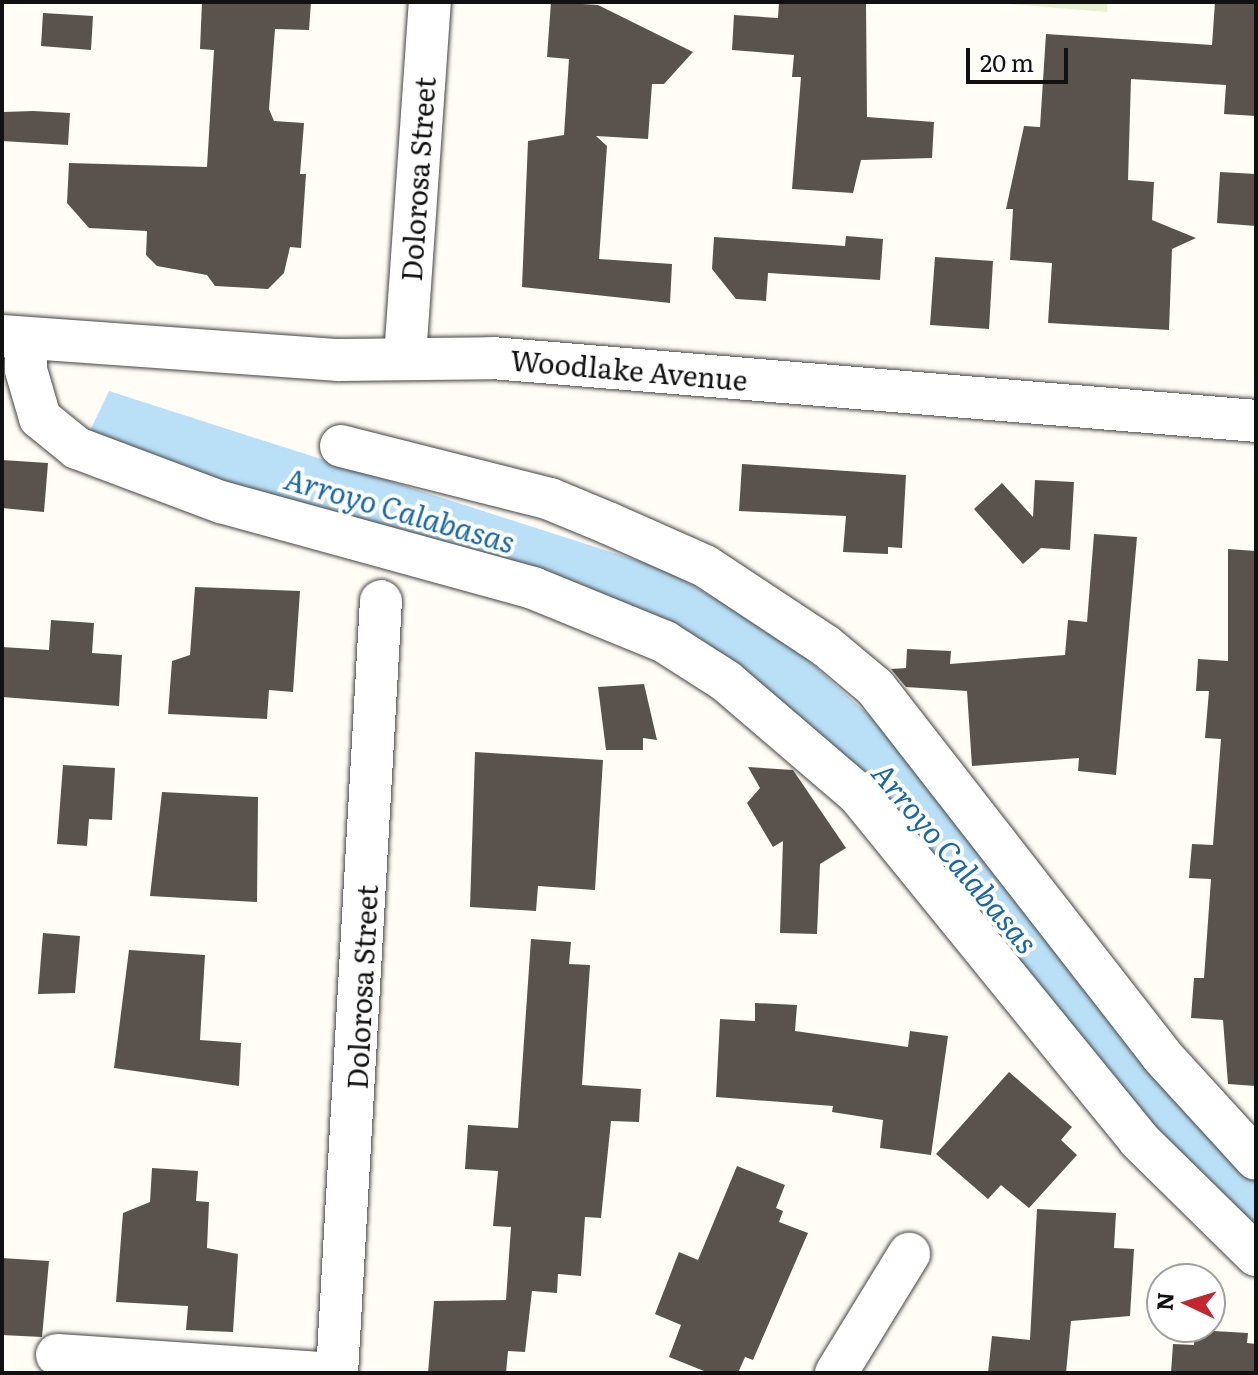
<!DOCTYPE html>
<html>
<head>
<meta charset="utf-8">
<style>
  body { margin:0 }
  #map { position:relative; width:1258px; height:1375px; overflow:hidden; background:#fffdf5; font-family:Literata,serif }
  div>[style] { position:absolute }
  .pitch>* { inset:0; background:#e6f2cf }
  .water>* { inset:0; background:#b9e0f7 }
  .building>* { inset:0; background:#5a524d }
  .roads { filter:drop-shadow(0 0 2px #444) drop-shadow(0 0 2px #444) }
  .minor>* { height:42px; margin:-21px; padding:0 21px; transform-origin:21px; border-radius:21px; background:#fff }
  span { translate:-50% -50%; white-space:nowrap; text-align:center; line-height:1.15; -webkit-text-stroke:8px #fff; paint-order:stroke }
  .street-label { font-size:28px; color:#111 }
  .water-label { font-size:30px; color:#1768a6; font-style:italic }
  .frame { position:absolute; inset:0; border:4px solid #111; pointer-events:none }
  .north { position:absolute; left:1146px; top:1263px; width:80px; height:80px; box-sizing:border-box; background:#fff; border:2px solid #a0a0a0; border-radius:50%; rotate:274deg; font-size:22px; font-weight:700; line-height:32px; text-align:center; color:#111 }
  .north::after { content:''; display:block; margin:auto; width:28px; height:36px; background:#c4262e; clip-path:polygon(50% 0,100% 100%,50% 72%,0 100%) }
  .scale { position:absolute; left:966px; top:48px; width:102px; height:36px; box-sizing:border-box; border:4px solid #111; border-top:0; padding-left:10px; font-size:24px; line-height:28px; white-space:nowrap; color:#111; -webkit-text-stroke:6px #fff; paint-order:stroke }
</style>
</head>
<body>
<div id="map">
  <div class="pitch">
    <div style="clip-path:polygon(986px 2px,1107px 2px,1107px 12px)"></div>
  </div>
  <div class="water">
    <div style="clip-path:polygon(109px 391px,667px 570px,790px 644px,893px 737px,1256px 1176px,1256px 1236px,733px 670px,86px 439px)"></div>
  </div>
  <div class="building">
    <div style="clip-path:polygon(202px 2px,311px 2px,309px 30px,275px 29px,269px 109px,274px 121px,304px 123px,300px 174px,306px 174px,301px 248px,290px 247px,284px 273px,268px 289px,215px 286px,207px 275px,157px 266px,146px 255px,147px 231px,89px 228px,67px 203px,69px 163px,207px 167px,214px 50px,200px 49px)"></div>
    <div style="clip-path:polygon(551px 2px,598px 5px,693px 52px,664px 84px,652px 84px,648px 139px,596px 136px,607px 146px,599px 259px,672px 264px,670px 303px,522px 287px,528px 141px,564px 135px,569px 59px,547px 57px)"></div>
    <div style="clip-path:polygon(779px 2px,866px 2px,867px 117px,934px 122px,932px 158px,861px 160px,853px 193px,792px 189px,801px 77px,792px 77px,794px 55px,732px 50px,734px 15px,778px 18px)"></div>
    <div style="clip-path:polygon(1215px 2px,1256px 2px,1256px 116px,1224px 114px,1226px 85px,1131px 79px,1128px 180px,1154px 182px,1152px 220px,1196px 238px,1172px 249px,1169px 330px,1048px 323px,1052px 263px,1010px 260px,1013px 209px,1006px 209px,1024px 126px,1040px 127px,1046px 34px,1212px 45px)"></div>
    <div style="clip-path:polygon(43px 13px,93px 16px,91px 50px,41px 46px)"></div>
    <div style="clip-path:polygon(33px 111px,70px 113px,68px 145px,2px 141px,4px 112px)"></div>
    <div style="clip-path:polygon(1220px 172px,1256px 174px,1256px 226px,1217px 223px)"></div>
    <div style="clip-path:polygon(846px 236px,883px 239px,880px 280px,768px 273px,766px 301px,736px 299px,712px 269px,714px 237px,845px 246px)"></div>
    <div style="clip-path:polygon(935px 257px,993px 261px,989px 329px,930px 325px)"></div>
    <div style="clip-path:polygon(2px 460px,48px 463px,44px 512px,2px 508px)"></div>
    <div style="clip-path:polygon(742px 464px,906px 475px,902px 548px,888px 547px,888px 554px,843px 552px,846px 516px,739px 511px)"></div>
    <div style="clip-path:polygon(1035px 480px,1074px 482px,1070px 550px,1041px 548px,1023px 564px,974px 509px,1002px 483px,1033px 517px)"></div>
    <div style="clip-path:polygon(1094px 534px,1137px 537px,1116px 775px,1078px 771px,1079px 758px,972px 766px,967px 691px,906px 687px,891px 669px,906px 668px,907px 649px,951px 651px,950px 664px,1065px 655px,1068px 620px,1087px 622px)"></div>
    <div style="clip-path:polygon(1228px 549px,1256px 551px,1256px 1086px,1228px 1084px,1223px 1020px,1191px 1018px,1194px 978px,1204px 978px,1211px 879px,1189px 878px,1192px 844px,1213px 845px,1221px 739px,1205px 738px,1209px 691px,1196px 691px,1198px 659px,1228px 661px)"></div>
    <div style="clip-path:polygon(195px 587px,300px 591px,293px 692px,269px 690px,267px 719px,168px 714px,172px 661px,190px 655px)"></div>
    <div style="clip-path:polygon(51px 620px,94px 623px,92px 653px,122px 655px,119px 706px,2px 697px,2px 647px,49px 650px)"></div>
    <div style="clip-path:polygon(644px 684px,657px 740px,643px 738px,643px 750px,606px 750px,598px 687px)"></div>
    <div style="clip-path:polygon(475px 752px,603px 760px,595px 890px,538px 886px,536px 911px,470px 907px)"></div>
    <div style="clip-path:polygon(63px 765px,115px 768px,112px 820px,89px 819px,87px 846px,57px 844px)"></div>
    <div style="clip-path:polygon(748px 767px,793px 770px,846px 848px,820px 864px,817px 934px,780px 933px,783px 841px,773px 847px,747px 803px,760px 788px)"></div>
    <div style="clip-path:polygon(162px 792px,258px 797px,257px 902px,150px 896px)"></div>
    <div style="clip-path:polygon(43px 933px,80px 936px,75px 993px,38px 994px)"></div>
    <div style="clip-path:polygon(531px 939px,571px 942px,569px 964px,590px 965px,582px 1085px,641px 1089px,639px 1122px,611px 1121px,601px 1218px,585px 1217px,581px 1276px,558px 1274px,557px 1293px,532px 1291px,525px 1352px,508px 1351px,506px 1373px,428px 1373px,434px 1301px,506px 1300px,511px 1227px,493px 1226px,498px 1171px,465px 1169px,468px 1125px,518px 1128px)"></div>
    <div style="clip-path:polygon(129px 950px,205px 955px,200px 1040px,241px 1043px,239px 1086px,114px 1068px)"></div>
    <div style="clip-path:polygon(755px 1003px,797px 1005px,795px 1031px,908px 1047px,910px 1031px,948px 1036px,931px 1155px,880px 1148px,883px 1120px,832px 1112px,833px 1106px,716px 1097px,720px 1019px,755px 1021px)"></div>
    <div style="clip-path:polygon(1009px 1072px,1072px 1127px,1061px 1140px,1077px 1155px,1029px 1208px,1001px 1185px,988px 1199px,936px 1154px)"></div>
    <div style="clip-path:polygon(737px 1166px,785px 1185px,776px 1208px,783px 1211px,779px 1222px,808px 1233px,753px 1360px,745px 1357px,738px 1373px,709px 1373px,669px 1357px,681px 1325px,655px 1314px,679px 1252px,698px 1260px)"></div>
    <div style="clip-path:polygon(152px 1168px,198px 1171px,196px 1201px,209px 1202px,207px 1248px,238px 1254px,233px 1332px,186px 1330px,188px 1306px,116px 1302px,123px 1213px,150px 1202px)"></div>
    <div style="clip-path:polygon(1037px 1209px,1116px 1213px,1114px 1248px,1134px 1249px,1130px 1316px,1071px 1321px,1066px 1373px,988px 1373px,992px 1336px,1030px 1340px)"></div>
    <div style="clip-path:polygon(2px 1258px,49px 1261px,42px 1337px,2px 1335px)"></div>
    <div style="clip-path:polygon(1195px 1330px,1248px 1333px,1247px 1343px,1256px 1344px,1256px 1373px,1171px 1373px,1173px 1344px,1194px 1345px)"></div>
  </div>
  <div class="roads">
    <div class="minor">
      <div style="left:2px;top:336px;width:338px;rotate:4.1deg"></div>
      <div style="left:339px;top:360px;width:153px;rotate:-0.7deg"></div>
      <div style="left:492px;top:358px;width:767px;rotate:4.71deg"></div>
      <div style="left:26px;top:338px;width:32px;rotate:90deg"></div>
      <div style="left:26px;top:370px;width:50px;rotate:73.7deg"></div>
      <div style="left:40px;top:418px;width:48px;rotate:39deg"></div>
      <div style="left:77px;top:448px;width:154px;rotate:20.6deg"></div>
      <div style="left:221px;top:502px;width:324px;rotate:15.4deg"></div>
      <div style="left:533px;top:588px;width:143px;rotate:22.2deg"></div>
      <div style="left:665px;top:642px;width:72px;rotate:32.6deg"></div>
      <div style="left:726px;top:681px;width:174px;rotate:40.6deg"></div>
      <div style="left:858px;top:794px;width:446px;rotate:50.9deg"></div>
      <div style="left:1139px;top:1140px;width:164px;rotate:44.5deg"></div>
      <div style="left:405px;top:357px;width:356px;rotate:-86deg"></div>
      <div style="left:341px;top:446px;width:216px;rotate:14.2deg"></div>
      <div style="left:550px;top:499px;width:63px;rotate:22.5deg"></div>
      <div style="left:608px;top:523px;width:106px;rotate:23.9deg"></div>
      <div style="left:705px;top:566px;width:145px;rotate:33.5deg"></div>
      <div style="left:826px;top:646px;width:64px;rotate:39.9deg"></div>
      <div style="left:875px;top:687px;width:467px;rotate:52.1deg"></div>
      <div style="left:1162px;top:1056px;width:139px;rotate:47.6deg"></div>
      <div style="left:57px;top:1355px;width:265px;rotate:3.9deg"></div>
      <div style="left:337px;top:1373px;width:773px;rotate:-86.74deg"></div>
      <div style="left:836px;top:1373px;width:140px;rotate:-58.5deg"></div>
    </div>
  </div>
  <div class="street-label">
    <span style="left:417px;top:179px;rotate:-86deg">Dolorosa Street</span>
    <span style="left:629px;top:369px;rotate:5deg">Woodlake Avenue</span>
    <span style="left:361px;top:987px;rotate:-87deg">Dolorosa Street</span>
  </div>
  <div class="water-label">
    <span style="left:400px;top:509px;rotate:16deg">Arroyo Calabasas</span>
    <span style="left:956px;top:857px;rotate:50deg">Arroyo Calabasas</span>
  </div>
  <div class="frame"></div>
  <div class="north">N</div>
  <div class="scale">20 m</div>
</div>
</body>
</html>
